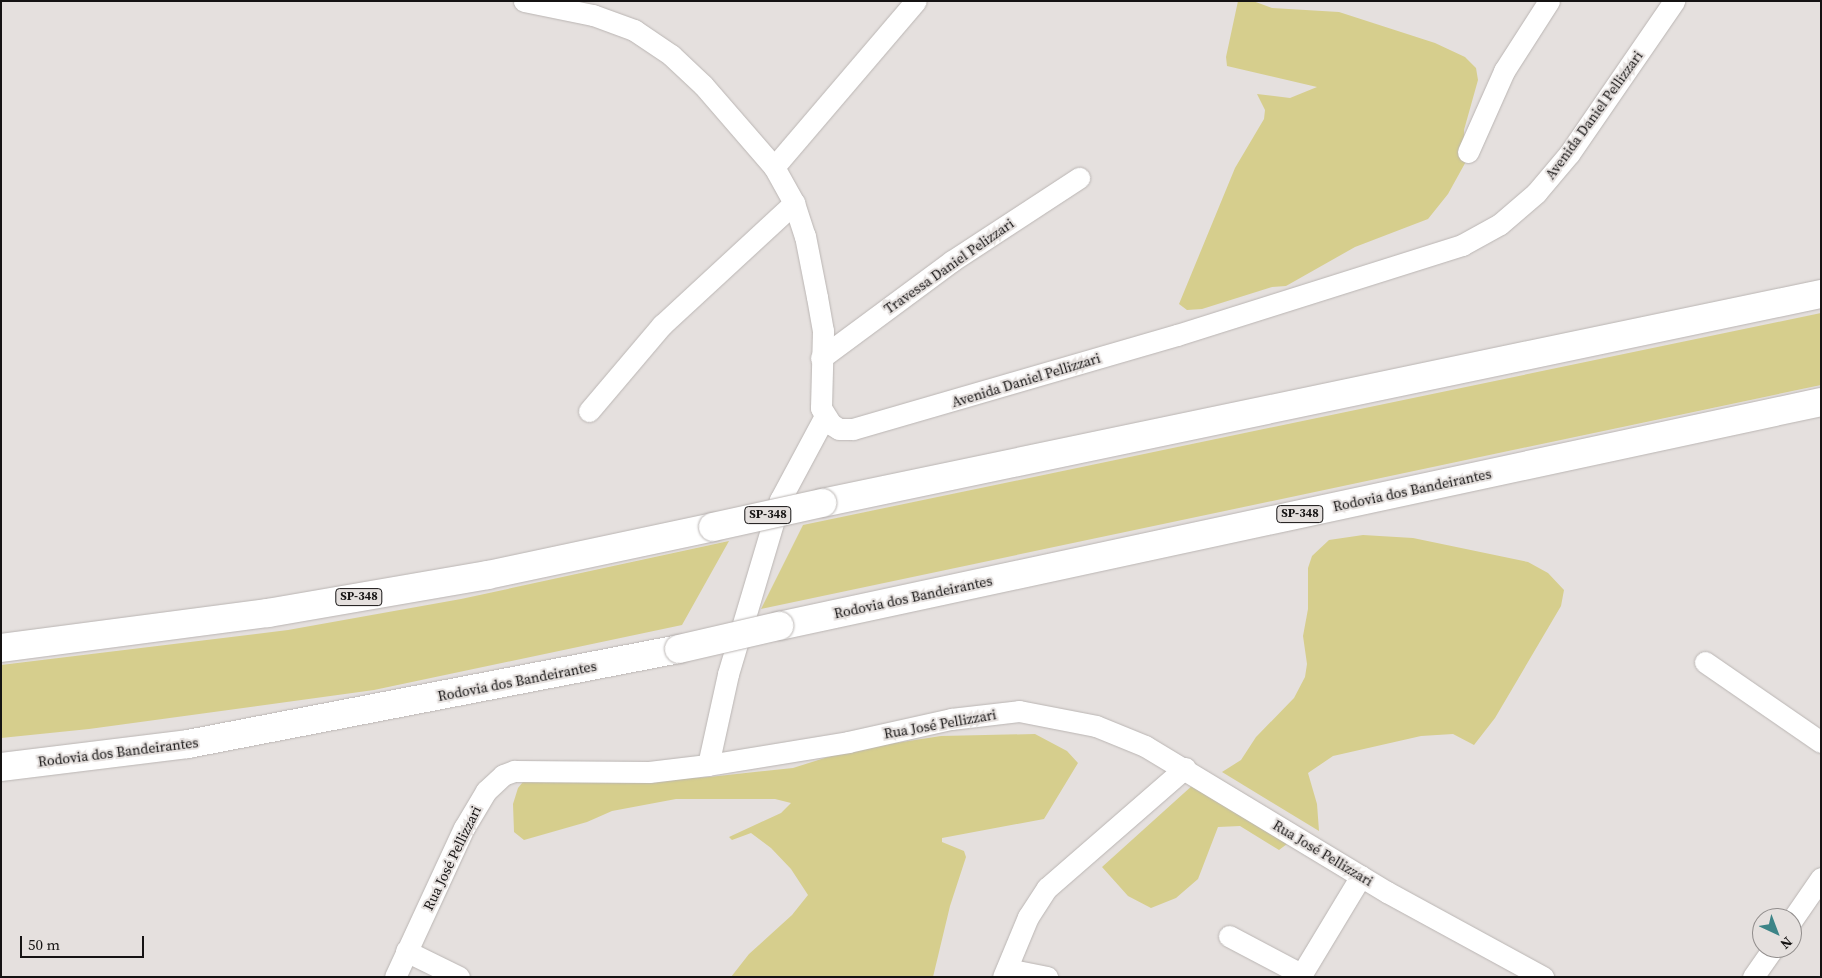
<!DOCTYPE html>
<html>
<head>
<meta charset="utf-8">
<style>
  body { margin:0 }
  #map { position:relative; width:1822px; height:978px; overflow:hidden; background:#e5e0de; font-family:"Source Serif 4",serif }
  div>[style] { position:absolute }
  .green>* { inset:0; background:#d6ce8d }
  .roads { filter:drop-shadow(0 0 1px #bab5b3) drop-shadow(0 0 1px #bab5b3) }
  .minor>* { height:21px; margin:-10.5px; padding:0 10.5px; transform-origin:10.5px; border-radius:10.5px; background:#fff }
  .highway>* { height:28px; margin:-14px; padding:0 14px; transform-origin:14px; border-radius:14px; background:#fff }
  .bridges { filter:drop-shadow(0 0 1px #bab5b3) drop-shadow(0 0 1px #bab5b3) }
  .highway-bridge>* { height:28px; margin:-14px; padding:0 14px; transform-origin:14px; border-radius:14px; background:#fff }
  span { translate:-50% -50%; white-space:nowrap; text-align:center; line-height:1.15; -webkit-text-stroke:4px #e5e0de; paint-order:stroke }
  .shield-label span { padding:1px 4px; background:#e5e0de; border:1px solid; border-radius:4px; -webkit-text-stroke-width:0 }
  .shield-label { font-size:12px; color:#151313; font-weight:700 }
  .street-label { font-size:14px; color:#151313 }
  .frame { position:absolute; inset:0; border:2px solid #151313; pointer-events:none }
  .north { position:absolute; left:1752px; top:908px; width:50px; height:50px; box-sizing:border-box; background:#e5e0de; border:1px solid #928e8d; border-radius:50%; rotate:137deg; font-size:14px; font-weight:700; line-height:20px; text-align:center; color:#151313 }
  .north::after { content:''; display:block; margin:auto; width:18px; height:22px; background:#3c8487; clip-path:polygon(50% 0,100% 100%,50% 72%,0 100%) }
  .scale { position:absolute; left:20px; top:936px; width:124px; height:22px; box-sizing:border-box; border:2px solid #151313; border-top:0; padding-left:6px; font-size:15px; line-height:18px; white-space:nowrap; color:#151313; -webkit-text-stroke:4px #e5e0de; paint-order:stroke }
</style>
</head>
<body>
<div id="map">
  <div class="green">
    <div style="clip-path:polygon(1238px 1px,1253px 1px,1272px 8px,1339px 12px,1435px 43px,1465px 57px,1476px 68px,1478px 80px,1464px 130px,1465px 151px,1469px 156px,1448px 194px,1428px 219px,1355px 247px,1286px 286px,1272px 287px,1202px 309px,1187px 310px,1179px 304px,1235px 168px,1264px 119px,1265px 110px,1257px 94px,1290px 98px,1317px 87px,1227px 66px,1226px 57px)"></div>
    <div style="clip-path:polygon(1821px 313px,1821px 385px,761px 609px,803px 525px)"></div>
    <div style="clip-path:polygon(1363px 535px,1413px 538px,1528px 562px,1548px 573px,1564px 590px,1561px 606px,1495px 718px,1474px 745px,1453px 734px,1421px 736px,1333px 756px,1308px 773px,1317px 804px,1319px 831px,1222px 772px,1241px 760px,1256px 737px,1294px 698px,1305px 677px,1307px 664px,1303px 636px,1308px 609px,1308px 568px,1312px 556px,1329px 540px)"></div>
    <div style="clip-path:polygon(729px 541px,682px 625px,374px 690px,89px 729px,1px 738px,1px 665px,288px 630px,461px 599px)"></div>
    <div style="clip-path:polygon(1035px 734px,1067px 751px,1078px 763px,1044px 819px,942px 838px,942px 842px,964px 851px,966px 857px,950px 906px,933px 977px,731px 977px,749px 954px,792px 915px,808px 895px,791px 869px,771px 848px,751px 833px,732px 840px,729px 837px,781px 813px,791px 803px,775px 799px,676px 799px,612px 811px,587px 822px,524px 840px,514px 832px,513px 804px,518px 788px,527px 777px,559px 782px,617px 782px,709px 777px,793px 768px,850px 750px,941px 736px)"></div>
    <div style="clip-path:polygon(1194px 784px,1291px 841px,1279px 850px,1240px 826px,1218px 827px,1198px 879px,1176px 898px,1151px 908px,1128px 896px,1102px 867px)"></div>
  </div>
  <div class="roads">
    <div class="minor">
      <div style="left:524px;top:1px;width:70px;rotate:11.5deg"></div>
      <div style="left:593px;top:15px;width:44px;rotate:20.1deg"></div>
      <div style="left:634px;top:30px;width:45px;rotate:34deg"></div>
      <div style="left:671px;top:55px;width:44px;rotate:43.2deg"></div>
      <div style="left:703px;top:85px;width:108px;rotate:49.1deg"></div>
      <div style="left:774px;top:167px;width:41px;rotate:60.9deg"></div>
      <div style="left:794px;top:203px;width:35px;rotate:72deg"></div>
      <div style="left:805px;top:236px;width:62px;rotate:78.9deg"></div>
      <div style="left:817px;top:297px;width:35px;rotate:80deg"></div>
      <div style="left:823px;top:331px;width:77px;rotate:91.5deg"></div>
      <div style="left:821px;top:408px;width:19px;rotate:58deg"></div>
      <div style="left:831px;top:424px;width:9px;rotate:32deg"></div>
      <div style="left:839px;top:429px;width:14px"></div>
      <div style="left:853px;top:429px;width:337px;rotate:-16.2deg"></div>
      <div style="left:1177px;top:335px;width:299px;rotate:-17.5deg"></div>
      <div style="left:1462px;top:245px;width:43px;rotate:-28.9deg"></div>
      <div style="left:1500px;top:224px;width:48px;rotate:-40.7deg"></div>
      <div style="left:1536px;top:193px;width:51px;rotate:-49.8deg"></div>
      <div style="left:1569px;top:154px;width:186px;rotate:-55.5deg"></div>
      <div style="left:1468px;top:152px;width:89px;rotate:-66deg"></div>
      <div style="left:1504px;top:71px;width:83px;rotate:-57.3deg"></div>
      <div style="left:774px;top:167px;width:218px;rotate:-49.5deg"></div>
      <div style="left:821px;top:358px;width:163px;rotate:-36.5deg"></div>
      <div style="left:952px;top:261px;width:152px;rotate:-33.2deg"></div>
      <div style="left:589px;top:411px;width:113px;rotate:-49.7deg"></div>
      <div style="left:662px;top:325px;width:180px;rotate:-42.7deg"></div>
      <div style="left:1705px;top:662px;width:141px;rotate:34.6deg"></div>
      <div style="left:708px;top:765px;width:93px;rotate:-77.6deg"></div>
      <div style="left:728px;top:674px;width:182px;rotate:-73.4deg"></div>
      <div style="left:780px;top:500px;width:93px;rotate:-61.8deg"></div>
      <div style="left:1792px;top:920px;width:51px;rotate:-55.4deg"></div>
      <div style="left:1229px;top:936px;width:81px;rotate:27.8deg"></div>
      <div style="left:406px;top:951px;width:59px;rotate:26.1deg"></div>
      <div style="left:1007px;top:969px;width:41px;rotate:11.3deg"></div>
      <div style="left:395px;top:977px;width:164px;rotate:-65.2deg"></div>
      <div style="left:464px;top:828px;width:43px;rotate:-59.3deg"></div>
      <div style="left:486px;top:791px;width:23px;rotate:-43deg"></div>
      <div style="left:503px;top:775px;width:12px;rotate:-20deg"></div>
      <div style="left:514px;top:771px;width:135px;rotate:0.4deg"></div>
      <div style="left:649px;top:772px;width:59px;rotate:-6.8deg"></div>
      <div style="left:708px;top:765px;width:142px;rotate:-9.3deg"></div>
      <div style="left:848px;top:742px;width:106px;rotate:-12.6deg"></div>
      <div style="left:951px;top:719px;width:68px;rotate:-6.7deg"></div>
      <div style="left:1019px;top:711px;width:78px;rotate:11deg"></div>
      <div style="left:1096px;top:726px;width:53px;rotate:22.2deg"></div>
      <div style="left:1145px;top:746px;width:283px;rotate:31.1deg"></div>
      <div style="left:1387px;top:892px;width:178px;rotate:28.6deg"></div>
      <div style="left:1003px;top:977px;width:65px;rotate:-67.4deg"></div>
      <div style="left:1028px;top:917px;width:35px;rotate:-57deg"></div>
      <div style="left:1047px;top:888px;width:183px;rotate:-41deg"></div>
      <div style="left:1300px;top:977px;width:118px;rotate:-58.9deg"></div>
      <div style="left:1753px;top:977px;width:35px;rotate:-55deg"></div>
    </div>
    <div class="highway">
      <div style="left:822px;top:503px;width:1021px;rotate:-11.82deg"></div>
      <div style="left:779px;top:626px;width:1066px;rotate:-12.13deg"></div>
      <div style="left:1px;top:648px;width:269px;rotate:-7.5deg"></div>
      <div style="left:268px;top:613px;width:223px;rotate:-9.8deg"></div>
      <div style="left:488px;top:575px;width:230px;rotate:-12deg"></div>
      <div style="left:1px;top:767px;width:188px;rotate:-7deg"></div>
      <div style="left:188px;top:744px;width:500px;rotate:-10.95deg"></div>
    </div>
  </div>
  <div class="bridges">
    <div class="highway-bridge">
      <div style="left:713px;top:527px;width:112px;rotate:-12.4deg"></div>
      <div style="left:679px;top:649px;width:103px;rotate:-13deg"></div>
    </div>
  </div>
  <div class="shield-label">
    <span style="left:1300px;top:514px">SP-348</span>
    <span style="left:768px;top:515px">SP-348</span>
    <span style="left:359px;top:597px">SP-348</span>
  </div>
  <div class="street-label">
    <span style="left:1594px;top:115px;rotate:-54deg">Avenida Daniel Pellizzari</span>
    <span style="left:949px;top:266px;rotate:-35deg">Travessa Daniel Pelizzari</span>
    <span style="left:1026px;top:380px;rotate:-17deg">Avenida Daniel Pellizzari</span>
    <span style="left:1412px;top:490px;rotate:-12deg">Rodovia dos Bandeirantes</span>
    <span style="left:913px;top:597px;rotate:-12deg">Rodovia dos Bandeirantes</span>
    <span style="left:517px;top:681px;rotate:-11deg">Rodovia dos Bandeirantes</span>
    <span style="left:940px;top:724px;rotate:-10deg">Rua José Pellizzari</span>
    <span style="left:118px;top:752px;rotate:-7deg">Rodovia dos Bandeirantes</span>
    <span style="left:1323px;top:853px;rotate:31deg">Rua José Pellizzari</span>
    <span style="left:452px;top:858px;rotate:-64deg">Rua José Pellizzari</span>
  </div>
  <div class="frame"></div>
  <div class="north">N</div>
  <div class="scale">50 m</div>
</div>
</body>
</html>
